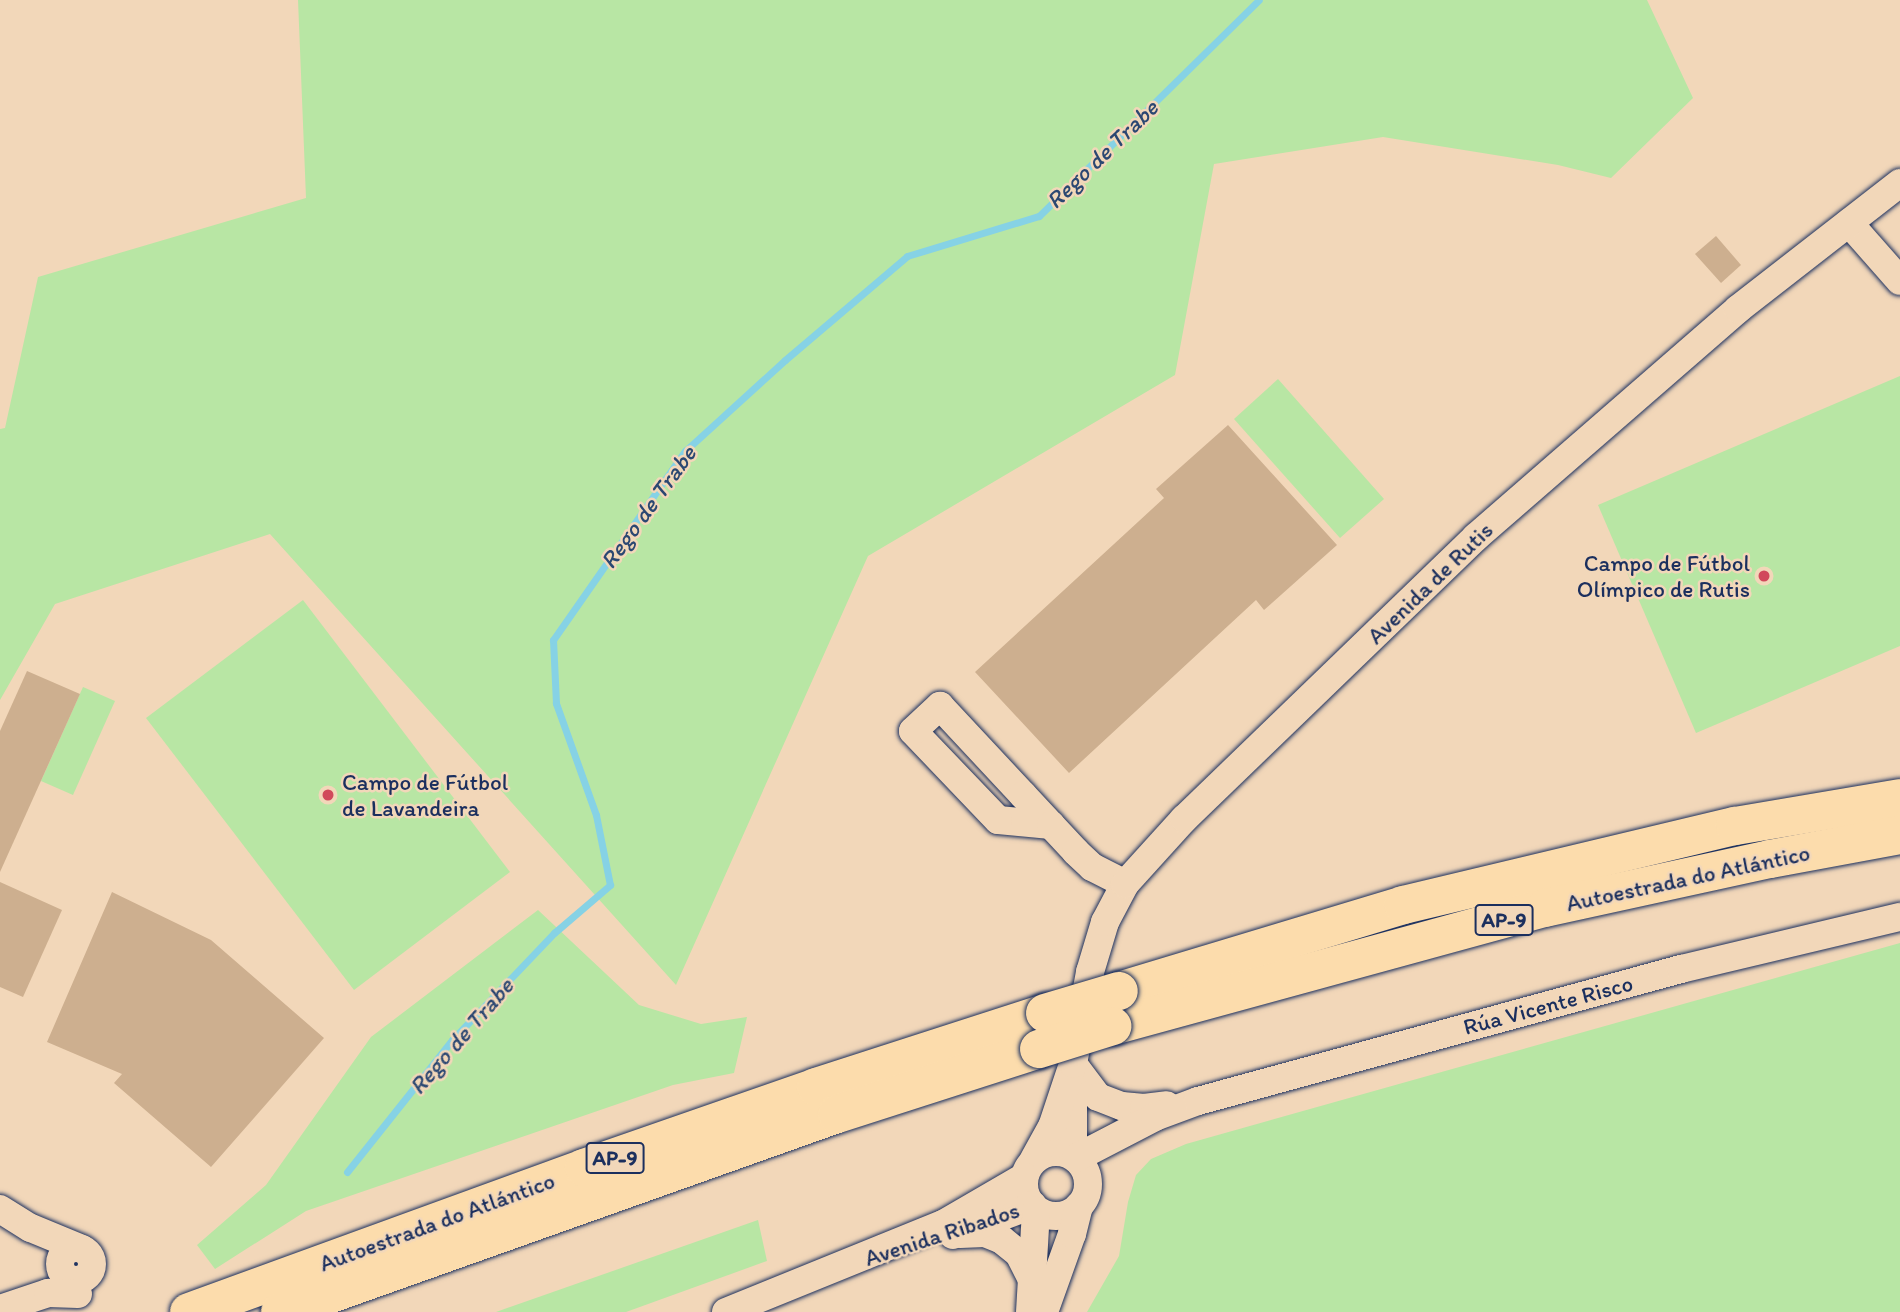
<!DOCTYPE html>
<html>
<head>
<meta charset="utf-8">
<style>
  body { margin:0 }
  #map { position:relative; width:1900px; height:1312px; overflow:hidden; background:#f2d7b9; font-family:Itim,sans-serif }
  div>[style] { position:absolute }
  .green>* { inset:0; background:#b8e6a4 }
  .stream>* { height:7px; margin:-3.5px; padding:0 3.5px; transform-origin:3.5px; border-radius:3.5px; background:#86d2e5 }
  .building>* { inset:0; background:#cdaf8f }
  .roads { filter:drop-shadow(0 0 2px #1b2f5e) drop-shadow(0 0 2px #1b2f5e) }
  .minor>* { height:28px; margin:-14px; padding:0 14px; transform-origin:14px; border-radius:14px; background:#f2d7b9 }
  .minor>.ring { margin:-14px; padding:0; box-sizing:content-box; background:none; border:28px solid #f2d7b9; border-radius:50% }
  .highway>* { height:38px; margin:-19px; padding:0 19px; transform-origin:19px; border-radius:19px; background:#fcdcac }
  .bridges { filter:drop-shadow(0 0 2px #1b2f5e) drop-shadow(0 0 2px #1b2f5e) }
  .highway-bridge>* { height:38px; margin:-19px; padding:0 19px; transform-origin:19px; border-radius:19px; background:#fcdcac }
  .dots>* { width:19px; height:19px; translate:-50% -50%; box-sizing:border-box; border:4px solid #f2d7b9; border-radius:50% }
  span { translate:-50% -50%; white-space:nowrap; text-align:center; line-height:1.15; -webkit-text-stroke:5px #f2d7b9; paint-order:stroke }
  .shield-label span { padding:2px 5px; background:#f2d7b9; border:2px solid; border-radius:5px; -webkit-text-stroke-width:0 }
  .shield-label { font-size:21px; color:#1b2f5e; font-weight:700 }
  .poi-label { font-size:23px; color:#1b2f5e }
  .right { translate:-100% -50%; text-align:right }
  .left { translate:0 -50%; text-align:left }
  .street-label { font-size:23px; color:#1b2f5e }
  .water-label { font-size:24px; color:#2b4772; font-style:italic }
</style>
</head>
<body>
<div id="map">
  <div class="green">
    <div style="clip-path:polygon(298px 0,1647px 0,1693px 98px,1611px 178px,1558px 165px,1383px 137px,1214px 164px,1175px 375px,868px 556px,676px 985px,270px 534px,55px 604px,0 700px,0 429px,5px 428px,38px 277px,306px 198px)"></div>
    <div style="clip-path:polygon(1900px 376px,1900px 646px,1696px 733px,1598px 505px)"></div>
    <div style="clip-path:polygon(1278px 379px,1384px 499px,1340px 538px,1234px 419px)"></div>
    <div style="clip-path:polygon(303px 600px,510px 872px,354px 990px,146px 718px)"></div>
    <div style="clip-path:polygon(83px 687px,115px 701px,73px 795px,41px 781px)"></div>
    <div style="clip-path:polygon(538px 910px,639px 1005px,701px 1024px,747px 1017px,734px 1073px,673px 1085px,306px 1211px,215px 1269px,197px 1245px,266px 1185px,371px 1037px)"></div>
    <div style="clip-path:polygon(1900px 943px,1900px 1312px,1087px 1312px,1119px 1256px,1128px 1202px,1136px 1175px,1151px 1159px,1186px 1144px)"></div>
    <div style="clip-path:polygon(758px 1220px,767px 1261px,626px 1312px,496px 1312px)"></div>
  </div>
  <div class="stream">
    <div style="left:347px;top:1172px;width:169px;rotate:-51.5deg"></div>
    <div style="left:452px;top:1040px;width:148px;rotate:-46.4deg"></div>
    <div style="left:554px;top:933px;width:74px;rotate:-40.6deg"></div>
    <div style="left:610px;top:885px;width:71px;rotate:-101.3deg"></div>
    <div style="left:596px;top:815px;width:119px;rotate:-109.7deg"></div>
    <div style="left:556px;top:703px;width:63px;rotate:-92.7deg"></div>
    <div style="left:553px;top:640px;width:231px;rotate:-55.1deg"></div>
    <div style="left:685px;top:451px;width:135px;rotate:-42.3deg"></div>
    <div style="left:785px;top:360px;width:160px;rotate:-40.4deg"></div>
    <div style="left:907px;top:256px;width:138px;rotate:-16.9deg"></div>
    <div style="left:1039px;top:216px;width:308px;rotate:-44.5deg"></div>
  </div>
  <div class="building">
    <div style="clip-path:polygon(1716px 236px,1741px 265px,1721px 283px,1695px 254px)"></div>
    <div style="clip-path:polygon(1228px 425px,1337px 545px,1264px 610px,1256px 600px,1069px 773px,975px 672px,1164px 498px,1156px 489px)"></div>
    <div style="clip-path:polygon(27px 671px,80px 694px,0 872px,0 731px)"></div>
    <div style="clip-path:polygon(0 882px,62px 910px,23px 997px,0 987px)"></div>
    <div style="clip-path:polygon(112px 892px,211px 940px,324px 1038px,211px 1167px,114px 1083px,122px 1074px,47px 1042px)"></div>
  </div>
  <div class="roads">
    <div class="minor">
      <div style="left:1849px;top:223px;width:77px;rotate:48.7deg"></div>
      <div style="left:1051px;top:825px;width:53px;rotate:-174.6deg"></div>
      <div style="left:998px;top:820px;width:123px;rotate:-133.7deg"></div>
      <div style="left:913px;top:731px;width:37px;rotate:-43deg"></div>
      <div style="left:940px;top:706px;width:122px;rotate:47deg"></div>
      <div style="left:1023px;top:795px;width:41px;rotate:47deg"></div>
      <div style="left:1051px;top:825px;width:37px;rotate:47deg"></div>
      <div style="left:1076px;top:852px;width:22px;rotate:43deg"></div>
      <div style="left:1092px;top:867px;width:37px;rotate:27deg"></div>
      <div style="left:1073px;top:1064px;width:41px;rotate:52.9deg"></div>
      <div style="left:1098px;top:1097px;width:26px;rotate:21deg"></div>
      <div style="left:1122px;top:1106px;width:22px;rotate:5deg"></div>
      <div style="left:1144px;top:1108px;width:23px;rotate:-7deg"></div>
      <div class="ring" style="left:1024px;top:1152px;width:36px;height:36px"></div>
      <div style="left:1073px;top:1156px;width:68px;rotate:-90deg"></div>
      <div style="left:1076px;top:1158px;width:89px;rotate:-27.4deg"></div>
      <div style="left:1155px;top:1117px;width:46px;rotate:-20.4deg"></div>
      <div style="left:1198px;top:1101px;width:501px;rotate:-15.29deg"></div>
      <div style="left:1681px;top:969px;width:225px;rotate:-13.4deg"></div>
      <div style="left:1034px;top:1159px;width:37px;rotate:-61deg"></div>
      <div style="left:1052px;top:1127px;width:66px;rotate:-71.6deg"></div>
      <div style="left:1073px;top:1064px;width:94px;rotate:-79.5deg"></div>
      <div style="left:1090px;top:972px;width:52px;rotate:-73.3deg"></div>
      <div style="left:1105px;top:922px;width:43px;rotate:-62.2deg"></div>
      <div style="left:1125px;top:884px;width:88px;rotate:-47.8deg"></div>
      <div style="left:1184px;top:819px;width:406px;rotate:-44deg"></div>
      <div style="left:1476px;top:537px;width:347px;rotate:-41deg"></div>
      <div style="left:1738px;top:309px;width:205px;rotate:-37.9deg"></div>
      <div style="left:0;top:1209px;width:36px;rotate:32deg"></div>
      <div style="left:31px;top:1228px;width:55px;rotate:22.4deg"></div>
      <div style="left:960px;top:1234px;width:25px;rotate:-2deg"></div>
      <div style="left:985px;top:1233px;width:18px;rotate:22deg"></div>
      <div style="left:1002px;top:1240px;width:22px;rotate:39deg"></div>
      <div style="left:1019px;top:1254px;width:29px;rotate:63deg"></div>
      <div style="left:953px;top:1235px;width:85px;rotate:-20.8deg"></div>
      <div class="ring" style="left:60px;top:1248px;width:4px;height:4px"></div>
      <div style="left:0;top:1309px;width:51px;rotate:-18.4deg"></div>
      <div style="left:48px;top:1293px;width:30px;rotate:2deg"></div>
      <div style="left:726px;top:1312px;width:234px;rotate:-22.1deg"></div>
      <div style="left:943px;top:1224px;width:94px;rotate:-30.1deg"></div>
      <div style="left:1030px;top:1312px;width:102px;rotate:-86.6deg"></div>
      <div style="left:1044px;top:1312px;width:83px;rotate:-70.3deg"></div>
      <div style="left:1072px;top:1234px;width:29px;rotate:-76deg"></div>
    </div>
    <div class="highway">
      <div style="left:1119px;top:991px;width:297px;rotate:-16.8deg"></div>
      <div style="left:1403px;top:905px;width:341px;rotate:-13.4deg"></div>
      <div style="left:1735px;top:826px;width:167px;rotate:-9.6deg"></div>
      <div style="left:1113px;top:1026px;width:448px;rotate:-15.3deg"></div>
      <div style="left:1545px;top:908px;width:230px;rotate:-12.3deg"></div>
      <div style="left:1770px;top:859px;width:132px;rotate:-10.5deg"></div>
      <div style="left:189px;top:1312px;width:420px;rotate:-20deg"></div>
      <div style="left:584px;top:1168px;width:246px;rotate:-19.2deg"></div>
      <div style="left:816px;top:1087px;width:241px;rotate:-17.9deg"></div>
      <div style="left:280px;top:1312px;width:591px;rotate:-19.57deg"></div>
      <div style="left:837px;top:1114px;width:212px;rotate:-17.8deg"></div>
    </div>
  </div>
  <div class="bridges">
    <div class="highway-bridge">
      <div style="left:1045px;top:1013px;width:77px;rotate:-16.6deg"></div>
      <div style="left:1039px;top:1049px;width:77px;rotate:-17.3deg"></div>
    </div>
  </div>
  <div class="dots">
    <div style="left:1764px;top:576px;background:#d1495b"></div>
    <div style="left:328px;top:795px;background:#d1495b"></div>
  </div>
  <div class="shield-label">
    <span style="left:1504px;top:920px">AP-9</span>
    <span style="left:615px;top:1158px">AP-9</span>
  </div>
  <div class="poi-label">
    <span class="right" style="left:1750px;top:576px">Campo de Fútbol<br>Olímpico de Rutis</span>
    <span class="left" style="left:342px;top:795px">Campo de Fútbol<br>de Lavandeira</span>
  </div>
  <div class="street-label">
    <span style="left:1430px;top:583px;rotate:-44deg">Avenida de Rutis</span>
    <span style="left:1688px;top:878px;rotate:-12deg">Autoestrada do Atlántico</span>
    <span style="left:1548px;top:1005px;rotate:-15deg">Rúa Vicente Risco</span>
    <span style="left:437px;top:1222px;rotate:-20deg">Autoestrada do Atlántico</span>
    <span style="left:942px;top:1234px;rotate:-18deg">Avenida Ribados</span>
  </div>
  <div class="water-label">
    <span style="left:1102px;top:154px;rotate:-44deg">Rego de Trabe</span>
    <span style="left:648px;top:507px;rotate:-54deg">Rego de Trabe</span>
    <span style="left:461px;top:1036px;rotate:-49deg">Rego de Trabe</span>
  </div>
</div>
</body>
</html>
